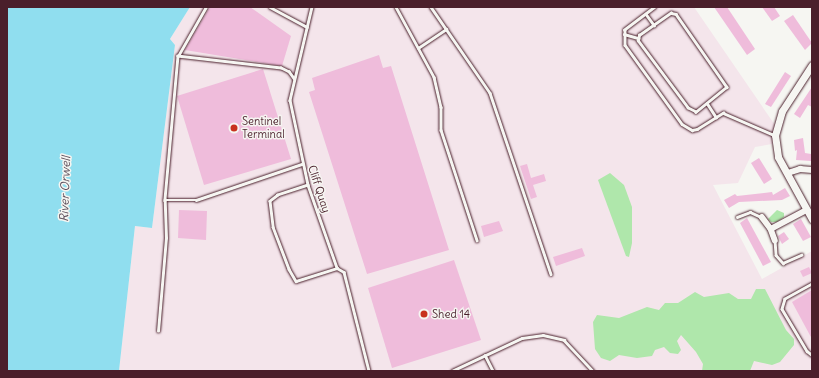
<!DOCTYPE html>
<html>
<head>
<meta charset="utf-8">
<style>
  body { margin:0 }
  #map { position:relative; width:819px; height:378px; overflow:hidden; background:#f6f6f2; font-family:Delius,sans-serif }
  div>[style] { position:absolute }
  .built>* { inset:0; background:#f4e5eb }
  .green>* { inset:0; background:#afe7ab }
  .water>* { inset:0; background:#90deef }
  .building>* { inset:0; background:#efbcdb }
  .roads { filter:drop-shadow(0 0 1px #4a1f2b) drop-shadow(0 0 1px #4a1f2b) }
  .lane>* { height:2.5px; margin:-1.25px; padding:0 1.25px; transform-origin:1.25px; border-radius:1.25px; background:#f6f6f2 }
  .street>* { height:5.5px; margin:-2.75px; padding:0 2.75px; transform-origin:2.75px; border-radius:2.75px; background:#f6f6f2 }
  .secondary>* { height:7px; margin:-3.5px; padding:0 3.5px; transform-origin:3.5px; border-radius:3.5px; background:#f6f6f2 }
  .dots>* { width:11px; height:11px; translate:-50% -50%; box-sizing:border-box; border:2px solid #f6f6f2; border-radius:50% }
  span { translate:-50% -50%; white-space:nowrap; text-align:center; line-height:1.15; -webkit-text-stroke:3px #f6f6f2; paint-order:stroke }
  .poi-label { font-size:11px; color:#4a1f2b }
  .left { translate:0 -50%; text-align:left }
  .street-label { font-size:11px; color:#4a1f2b }
  .water-label { font-size:12px; color:#5c4f5c; font-style:italic }
  .frame { position:absolute; inset:0; border:8px solid #4a1f2b; pointer-events:none }
</style>
</head>
<body>
<div id="map">
  <div class="built">
    <div style="clip-path:polygon(190px 7px,694px 7px,777px 128px,772px 144px,755px 147px,738px 183px,713px 185px,762px 279px,812px 251px,812px 371px,119px 371px,135px 226px,152px 228px,175px 45px,170px 39px)"></div>
  </div>
  <div class="green">
    <div style="clip-path:polygon(610px 173px,624px 185px,632px 207px,632px 243px,629px 257px,626px 256px,598px 180px)"></div>
    <div style="clip-path:polygon(777px 210px,784px 213px,784px 217px,777px 222px,771px 222px,768px 219px)"></div>
    <div style="clip-path:polygon(756px 289px,765px 289px,786px 330px,794px 339px,794px 345px,780px 362px,772px 365px,754px 361px,750px 371px,702px 371px,703px 364px,696px 352px,681px 335px,677px 341px,681px 350px,678px 354px,670px 353px,664px 347px,655px 350px,652px 356px,637px 358px,619px 355px,610px 361px,601px 358px,595px 349px,593px 322px,597px 315px,619px 318px,647px 307px,659px 310px,665px 303px,678px 303px,695px 292px,704px 297px,729px 293px,738px 299px,751px 299px)"></div>
  </div>
  <div class="water">
    <div style="clip-path:polygon(7px 7px,190px 7px,170px 39px,175px 45px,152px 228px,135px 226px,119px 371px,7px 371px)"></div>
  </div>
  <div class="building">
    <div style="clip-path:polygon(210px 7px,250px 7px,291px 36px,282px 66px,185px 50px)"></div>
    <div style="clip-path:polygon(714px 7px,727px 7px,755px 49px,747px 55px)"></div>
    <div style="clip-path:polygon(762px 7px,774px 7px,780px 16px,772px 21px)"></div>
    <div style="clip-path:polygon(793px 15px,812px 43px,805px 50px,784px 21px)"></div>
    <div style="clip-path:polygon(379px 55px,383px 68px,391px 66px,449px 250px,367px 274px,309px 92px,315px 90px,312px 78px)"></div>
    <div style="clip-path:polygon(263px 69px,291px 159px,204px 185px,177px 96px)"></div>
    <div style="clip-path:polygon(785px 72px,791px 76px,771px 107px,765px 104px)"></div>
    <div style="clip-path:polygon(812px 87px,812px 107px,808px 105px,800px 118px,794px 114px)"></div>
    <div style="clip-path:polygon(803px 138px,805px 153px,811px 154px,811px 161px,796px 160px,797px 150px,795px 151px,794px 140px)"></div>
    <div style="clip-path:polygon(759px 158px,772px 179px,764px 184px,751px 163px)"></div>
    <div style="clip-path:polygon(527px 164px,531px 178px,544px 174px,546px 181px,533px 185px,537px 197px,531px 199px,520px 166px)"></div>
    <div style="clip-path:polygon(785px 188px,790px 196px,782px 200px,739px 202px,729px 208px,724px 200px,735px 194px,737px 196px,772px 192px,773px 195px)"></div>
    <div style="clip-path:polygon(179px 210px,207px 211px,206px 240px,178px 238px)"></div>
    <div style="clip-path:polygon(747px 218px,771px 262px,763px 266px,740px 223px)"></div>
    <div style="clip-path:polygon(801px 219px,811px 237px,803px 241px,793px 224px)"></div>
    <div style="clip-path:polygon(499px 221px,503px 231px,484px 237px,481px 226px)"></div>
    <div style="clip-path:polygon(784px 232px,789px 239px,782px 244px,778px 236px)"></div>
    <div style="clip-path:polygon(582px 248px,585px 256px,556px 266px,553px 257px)"></div>
    <div style="clip-path:polygon(454px 260px,481px 340px,392px 368px,368px 288px)"></div>
    <div style="clip-path:polygon(809px 267px,812px 273px,803px 277px,800px 271px)"></div>
    <div style="clip-path:polygon(812px 290px,812px 339px,792px 302px)"></div>
  </div>
  <div class="roads">
    <div class="lane">
      <div style="left:270px;top:7px;width:42px;rotate:28.4deg"></div>
      <div style="left:312px;top:7px;width:96px;rotate:103.3deg"></div>
      <div style="left:290px;top:100px;width:87px;rotate:78deg"></div>
      <div style="left:308px;top:185px;width:88px;rotate:70.7deg"></div>
      <div style="left:337px;top:268px;width:8px;rotate:30deg"></div>
      <div style="left:344px;top:272px;width:102px;rotate:75.8deg"></div>
      <div style="left:396px;top:7px;width:80px;rotate:61.5deg"></div>
      <div style="left:434px;top:77px;width:31px;rotate:77deg"></div>
      <div style="left:441px;top:107px;width:23px;rotate:90deg"></div>
      <div style="left:441px;top:130px;width:116px;rotate:71.9deg"></div>
      <div style="left:431px;top:7px;width:104px;rotate:55.5deg"></div>
      <div style="left:490px;top:93px;width:191px;rotate:71.4deg"></div>
      <div style="left:655px;top:7px;width:38px;rotate:143deg"></div>
      <div style="left:625px;top:30px;width:15px;rotate:90deg"></div>
      <div style="left:625px;top:45px;width:97px;rotate:54.2deg"></div>
      <div style="left:682px;top:124px;width:12px;rotate:31deg"></div>
      <div style="left:692px;top:130px;width:5px;rotate:-11deg"></div>
      <div style="left:697px;top:129px;width:31px;rotate:-32deg"></div>
      <div style="left:723px;top:113px;width:56px;rotate:23.3deg"></div>
      <div style="left:671px;top:13px;width:5px;rotate:11deg"></div>
      <div style="left:676px;top:14px;width:89px;rotate:55.1deg"></div>
      <div style="left:727px;top:87px;width:40px;rotate:141deg"></div>
      <div style="left:696px;top:112px;width:9px;rotate:-153deg"></div>
      <div style="left:688px;top:108px;width:84px;rotate:-126.7deg"></div>
      <div style="left:638px;top:41px;width:6px;rotate:-81deg"></div>
      <div style="left:639px;top:35px;width:39px;rotate:-35deg"></div>
      <div style="left:646px;top:14px;width:14px;rotate:54deg"></div>
      <div style="left:624px;top:34px;width:15px;rotate:16deg"></div>
      <div style="left:418px;top:48px;width:34px;rotate:-34deg"></div>
      <div style="left:178px;top:56px;width:56px;rotate:-60.3deg"></div>
      <div style="left:294px;top:79px;width:9px;rotate:-126deg"></div>
      <div style="left:289px;top:72px;width:9px;rotate:-153deg"></div>
      <div style="left:281px;top:68px;width:104px;rotate:-173.4deg"></div>
      <div style="left:178px;top:56px;width:145px;rotate:95.2deg"></div>
      <div style="left:165px;top:200px;width:31px"></div>
      <div style="left:196px;top:200px;width:112px;rotate:-18.8deg"></div>
      <div style="left:707px;top:103px;width:17px;rotate:57deg"></div>
      <div style="left:308px;top:185px;width:32px;rotate:162deg"></div>
      <div style="left:278px;top:195px;width:10px;rotate:143deg"></div>
      <div style="left:270px;top:201px;width:26px;rotate:83deg"></div>
      <div style="left:273px;top:227px;width:45px;rotate:69.1deg"></div>
      <div style="left:289px;top:269px;width:14px;rotate:60deg"></div>
      <div style="left:296px;top:281px;width:43px;rotate:-17.6deg"></div>
      <div style="left:737px;top:217px;width:14px;rotate:-21deg"></div>
      <div style="left:750px;top:212px;width:12px;rotate:24deg"></div>
      <div style="left:775px;top:240px;width:15px;rotate:86deg"></div>
      <div style="left:776px;top:255px;width:11px;rotate:49deg"></div>
      <div style="left:783px;top:263px;width:20px;rotate:-24deg"></div>
      <div style="left:812px;top:284px;width:31px;rotate:151deg"></div>
      <div style="left:785px;top:299px;width:10px;rotate:107deg"></div>
      <div style="left:782px;top:309px;width:49px;rotate:59.2deg"></div>
      <div style="left:807px;top:351px;width:6px;rotate:39deg"></div>
      <div style="left:158px;top:331px;width:93px;rotate:-85.1deg"></div>
      <div style="left:166px;top:238px;width:38px;rotate:-92deg"></div>
      <div style="left:485px;top:355px;width:18px;rotate:63deg"></div>
      <div style="left:452px;top:371px;width:77px;rotate:-25.2deg"></div>
      <div style="left:522px;top:338px;width:21px;rotate:-8deg"></div>
      <div style="left:543px;top:335px;width:22px;rotate:13deg"></div>
      <div style="left:564px;top:340px;width:42px;rotate:46.9deg"></div>
    </div>
    <div class="street">
      <div style="left:788px;top:173px;width:13px;rotate:-18deg"></div>
      <div style="left:800px;top:169px;width:12px;rotate:5deg"></div>
      <div style="left:762px;top:217px;width:15px;rotate:53deg"></div>
      <div style="left:771px;top:229px;width:40px;rotate:-28deg"></div>
      <div style="left:771px;top:229px;width:12px;rotate:70deg"></div>
    </div>
    <div class="secondary">
      <div style="left:812px;top:65px;width:55px;rotate:123.1deg"></div>
      <div style="left:782px;top:111px;width:25px;rotate:106deg"></div>
      <div style="left:775px;top:135px;width:22px;rotate:82deg"></div>
      <div style="left:778px;top:157px;width:71px;rotate:61.3deg"></div>
    </div>
  </div>
  <div class="dots">
    <div style="left:234px;top:128px;background:#c8321e"></div>
    <div style="left:424px;top:314px;background:#c8321e"></div>
  </div>
  <div class="poi-label">
    <span class="left" style="left:242px;top:128px">Sentinel<br>Terminal</span>
    <span class="left" style="left:432px;top:314px">Shed 14</span>
  </div>
  <div class="street-label">
    <span style="left:319px;top:189px;rotate:72deg">Cliff Quay</span>
  </div>
  <div class="water-label">
    <span style="left:65px;top:189px;rotate:-88deg">River Orwell</span>
  </div>
  <div class="frame"></div>
</div>
</body>
</html>
